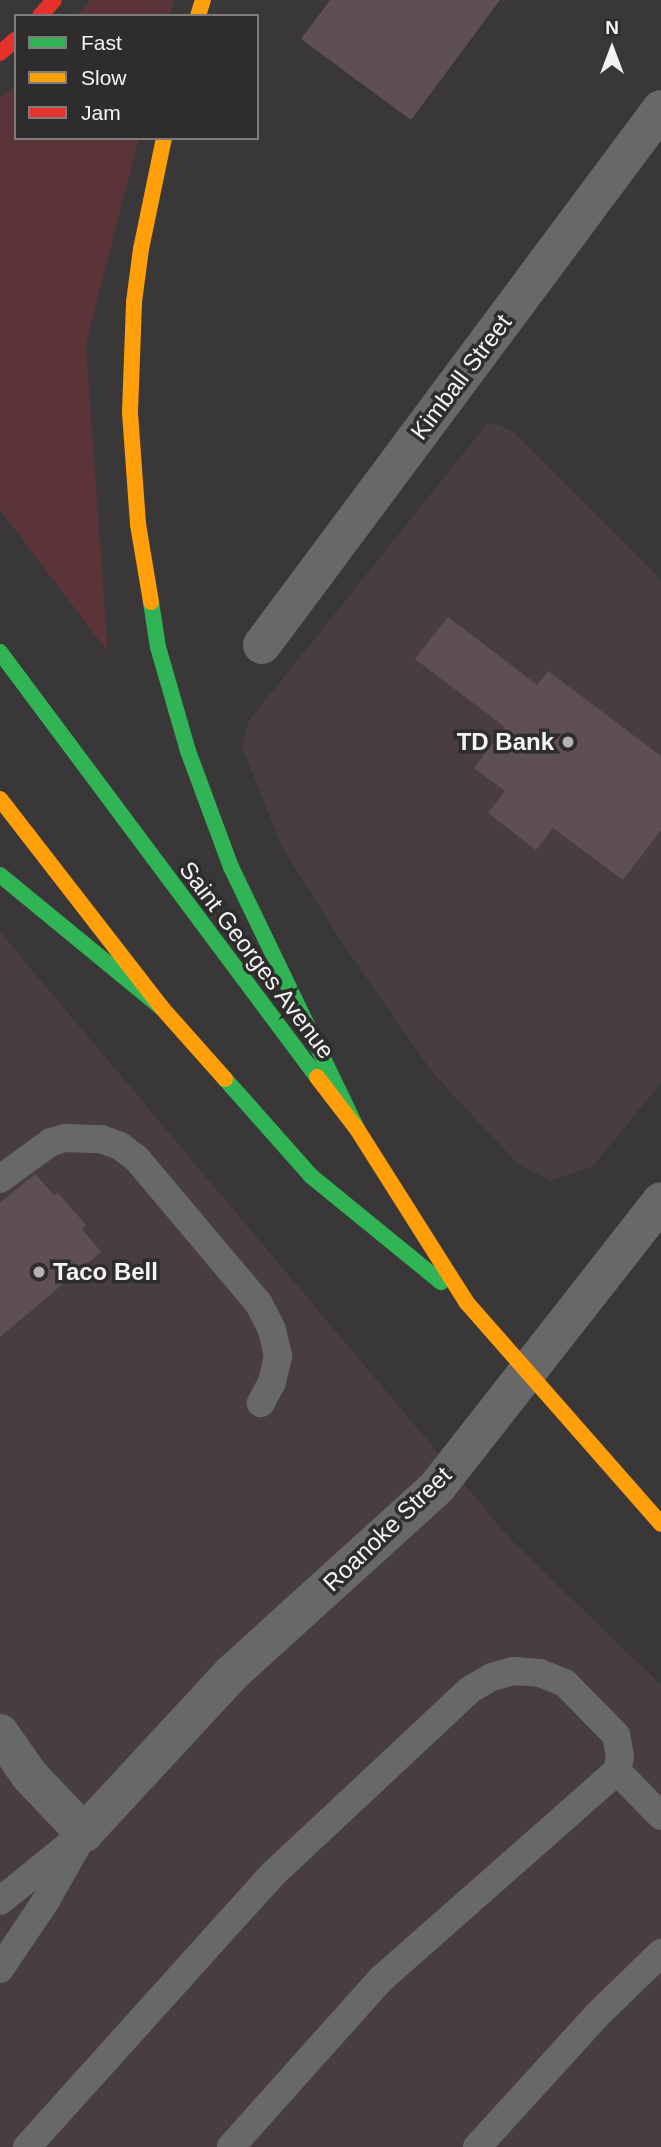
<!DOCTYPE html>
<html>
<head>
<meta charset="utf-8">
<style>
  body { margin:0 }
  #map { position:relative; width:661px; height:2147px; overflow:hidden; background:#393737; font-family:Arial,sans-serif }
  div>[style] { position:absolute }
  .built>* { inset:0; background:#483e3f }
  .green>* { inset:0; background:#5b343a }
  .building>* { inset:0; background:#5d4f52 }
  .lane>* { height:28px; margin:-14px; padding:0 14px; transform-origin:14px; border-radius:14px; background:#696868 }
  .street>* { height:38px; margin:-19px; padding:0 19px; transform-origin:19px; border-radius:19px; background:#696868 }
  .fast>* { height:16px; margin:-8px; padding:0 8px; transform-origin:8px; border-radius:8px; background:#30b455 }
  .slow>* { height:16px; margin:-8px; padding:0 8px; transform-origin:8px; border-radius:8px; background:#ff9f0a }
  .jam>* { height:16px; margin:-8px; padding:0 8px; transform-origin:8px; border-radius:8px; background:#e5322d }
  .dots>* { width:19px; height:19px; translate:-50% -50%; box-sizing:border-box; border:4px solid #2f2c2c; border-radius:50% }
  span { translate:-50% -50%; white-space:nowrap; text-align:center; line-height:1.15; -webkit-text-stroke:7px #2f2c2c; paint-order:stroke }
  .street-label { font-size:24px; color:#f5f3f3 }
  .poi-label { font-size:24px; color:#f5f3f3; font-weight:700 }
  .right { translate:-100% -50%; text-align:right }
  .left { translate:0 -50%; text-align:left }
  .legend { position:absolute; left:14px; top:14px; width:245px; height:126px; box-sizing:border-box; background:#2f2c2c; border:2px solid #7e7c7c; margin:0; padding:9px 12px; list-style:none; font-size:21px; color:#f5f3f3 }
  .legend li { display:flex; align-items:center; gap:14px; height:35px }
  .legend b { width:35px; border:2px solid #7e7c7c }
  .north { position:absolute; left:577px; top:14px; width:70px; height:70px; -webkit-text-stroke:5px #2f2c2c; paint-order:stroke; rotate:0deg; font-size:19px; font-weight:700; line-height:28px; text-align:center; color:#f5f3f3 }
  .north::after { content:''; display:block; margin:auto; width:24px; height:32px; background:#f5f3f3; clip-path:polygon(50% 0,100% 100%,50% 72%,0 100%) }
</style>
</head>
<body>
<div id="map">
  <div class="built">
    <div style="clip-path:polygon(487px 424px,500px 425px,513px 432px,661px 580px,661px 1083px,592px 1167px,550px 1181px,519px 1165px,432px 1072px,343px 944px,281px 845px,242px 746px,248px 722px)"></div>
    <div style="clip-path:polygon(0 932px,512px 1541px,661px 1685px,661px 2147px,0 2147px)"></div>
  </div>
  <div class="green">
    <div style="clip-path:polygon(90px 0,174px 0,170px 16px,77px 16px)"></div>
    <div style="clip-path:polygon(16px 86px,16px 138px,139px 138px,86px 344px,108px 652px,0 510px,0 97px)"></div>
  </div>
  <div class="building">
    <div style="clip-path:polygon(330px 0,500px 0,411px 120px,301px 39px)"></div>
    <div style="clip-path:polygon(448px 617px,537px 685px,548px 671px,661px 756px,661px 830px,623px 880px,553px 828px,536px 850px,488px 813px,505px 791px,474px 768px,505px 727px,415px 659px)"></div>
    <div style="clip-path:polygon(35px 1174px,54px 1195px,58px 1193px,86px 1225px,82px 1229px,101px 1252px,0 1337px,0 1203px)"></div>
  </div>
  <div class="lane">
    <div style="left:0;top:1179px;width:63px;rotate:-36deg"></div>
    <div style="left:51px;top:1142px;width:15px;rotate:-16deg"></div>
    <div style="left:65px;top:1138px;width:36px;rotate:2deg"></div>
    <div style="left:101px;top:1139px;width:20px;rotate:20deg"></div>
    <div style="left:120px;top:1146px;width:21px;rotate:37deg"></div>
    <div style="left:137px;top:1159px;width:189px;rotate:49.9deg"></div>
    <div style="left:259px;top:1304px;width:29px;rotate:63deg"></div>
    <div style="left:272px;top:1330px;width:27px;rotate:77deg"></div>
    <div style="left:278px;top:1356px;width:27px;rotate:103deg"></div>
    <div style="left:272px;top:1382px;width:24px;rotate:118deg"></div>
    <div style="left:617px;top:1771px;width:63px;rotate:45.6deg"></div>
    <div style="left:0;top:1901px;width:95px;rotate:-39deg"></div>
    <div style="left:0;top:1969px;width:81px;rotate:-56.1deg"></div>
    <div style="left:45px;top:1902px;width:79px;rotate:-60.5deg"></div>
    <div style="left:27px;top:2147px;width:367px;rotate:-48deg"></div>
    <div style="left:273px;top:1874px;width:271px;rotate:-43.1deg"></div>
    <div style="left:471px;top:1689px;width:24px;rotate:-30deg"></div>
    <div style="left:492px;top:1677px;width:22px;rotate:-16deg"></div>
    <div style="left:513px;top:1671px;width:27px;rotate:4deg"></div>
    <div style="left:540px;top:1673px;width:27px;rotate:22deg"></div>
    <div style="left:565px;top:1683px;width:73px;rotate:45.6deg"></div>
    <div style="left:616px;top:1735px;width:21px;rotate:79deg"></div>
    <div style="left:620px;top:1756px;width:15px;rotate:101deg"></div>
    <div style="left:617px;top:1771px;width:315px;rotate:138.6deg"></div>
    <div style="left:381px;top:1979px;width:225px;rotate:131.8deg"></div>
    <div style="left:477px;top:2147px;width:177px;rotate:-47.7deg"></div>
    <div style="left:596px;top:2016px;width:91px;rotate:-44.1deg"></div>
  </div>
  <div class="street">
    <div style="left:262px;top:645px;width:668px;rotate:-53.34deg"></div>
    <div style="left:0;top:1733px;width:52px;rotate:55.1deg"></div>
    <div style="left:30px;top:1776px;width:79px;rotate:46.5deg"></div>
    <div style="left:84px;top:1833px;width:217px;rotate:-47.2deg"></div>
    <div style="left:231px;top:1674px;width:278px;rotate:-42.2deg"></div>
    <div style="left:437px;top:1487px;width:363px;rotate:-51.9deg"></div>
  </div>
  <div class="fast">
    <div style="left:151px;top:602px;width:46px;rotate:81.2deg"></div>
    <div style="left:158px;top:647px;width:108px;rotate:73.9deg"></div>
    <div style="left:188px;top:751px;width:124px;rotate:69.7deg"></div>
    <div style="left:231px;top:867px;width:291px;rotate:64.3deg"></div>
    <div style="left:0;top:652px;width:530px;rotate:53.28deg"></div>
    <div style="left:0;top:875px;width:210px;rotate:39.4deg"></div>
    <div style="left:225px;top:1079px;width:130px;rotate:48.4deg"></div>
    <div style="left:311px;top:1176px;width:168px;rotate:39.2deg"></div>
  </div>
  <div class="slow">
    <div style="left:198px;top:16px;width:17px;rotate:-73deg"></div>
    <div style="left:151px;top:602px;width:79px;rotate:-99.5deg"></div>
    <div style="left:138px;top:524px;width:112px;rotate:-94.1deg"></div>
    <div style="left:130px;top:412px;width:110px;rotate:-87.9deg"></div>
    <div style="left:134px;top:302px;width:53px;rotate:-82.5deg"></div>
    <div style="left:141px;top:249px;width:113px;rotate:-78.3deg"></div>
    <div style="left:0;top:799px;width:264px;rotate:52.2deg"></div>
    <div style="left:162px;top:1008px;width:95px;rotate:48.4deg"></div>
    <div style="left:317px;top:1077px;width:66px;rotate:52.4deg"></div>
    <div style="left:357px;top:1129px;width:206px;rotate:57.7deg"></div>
    <div style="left:467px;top:1303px;width:294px;rotate:48.7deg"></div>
  </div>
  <div class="jam">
    <div style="left:40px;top:16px;width:21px;rotate:-49deg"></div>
    <div style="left:0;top:53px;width:21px;rotate:-41deg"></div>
  </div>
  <div class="dots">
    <div style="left:568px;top:742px;background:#b3b1b1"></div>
    <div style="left:39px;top:1272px;background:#b3b1b1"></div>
  </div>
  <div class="street-label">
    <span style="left:461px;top:377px;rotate:-53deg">Kimball Street</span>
    <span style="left:257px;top:960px;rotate:53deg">Saint Georges Avenue</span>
    <span style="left:387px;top:1529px;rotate:-44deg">Roanoke Street</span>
  </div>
  <div class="poi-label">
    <span class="right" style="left:554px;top:742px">TD Bank</span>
    <span class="left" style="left:53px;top:1272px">Taco Bell</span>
  </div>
  <ul class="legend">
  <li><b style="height:9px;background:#30b455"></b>Fast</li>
  <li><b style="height:9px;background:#ff9f0a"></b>Slow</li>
  <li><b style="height:9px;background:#e5322d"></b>Jam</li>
  </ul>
  <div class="north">N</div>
</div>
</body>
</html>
